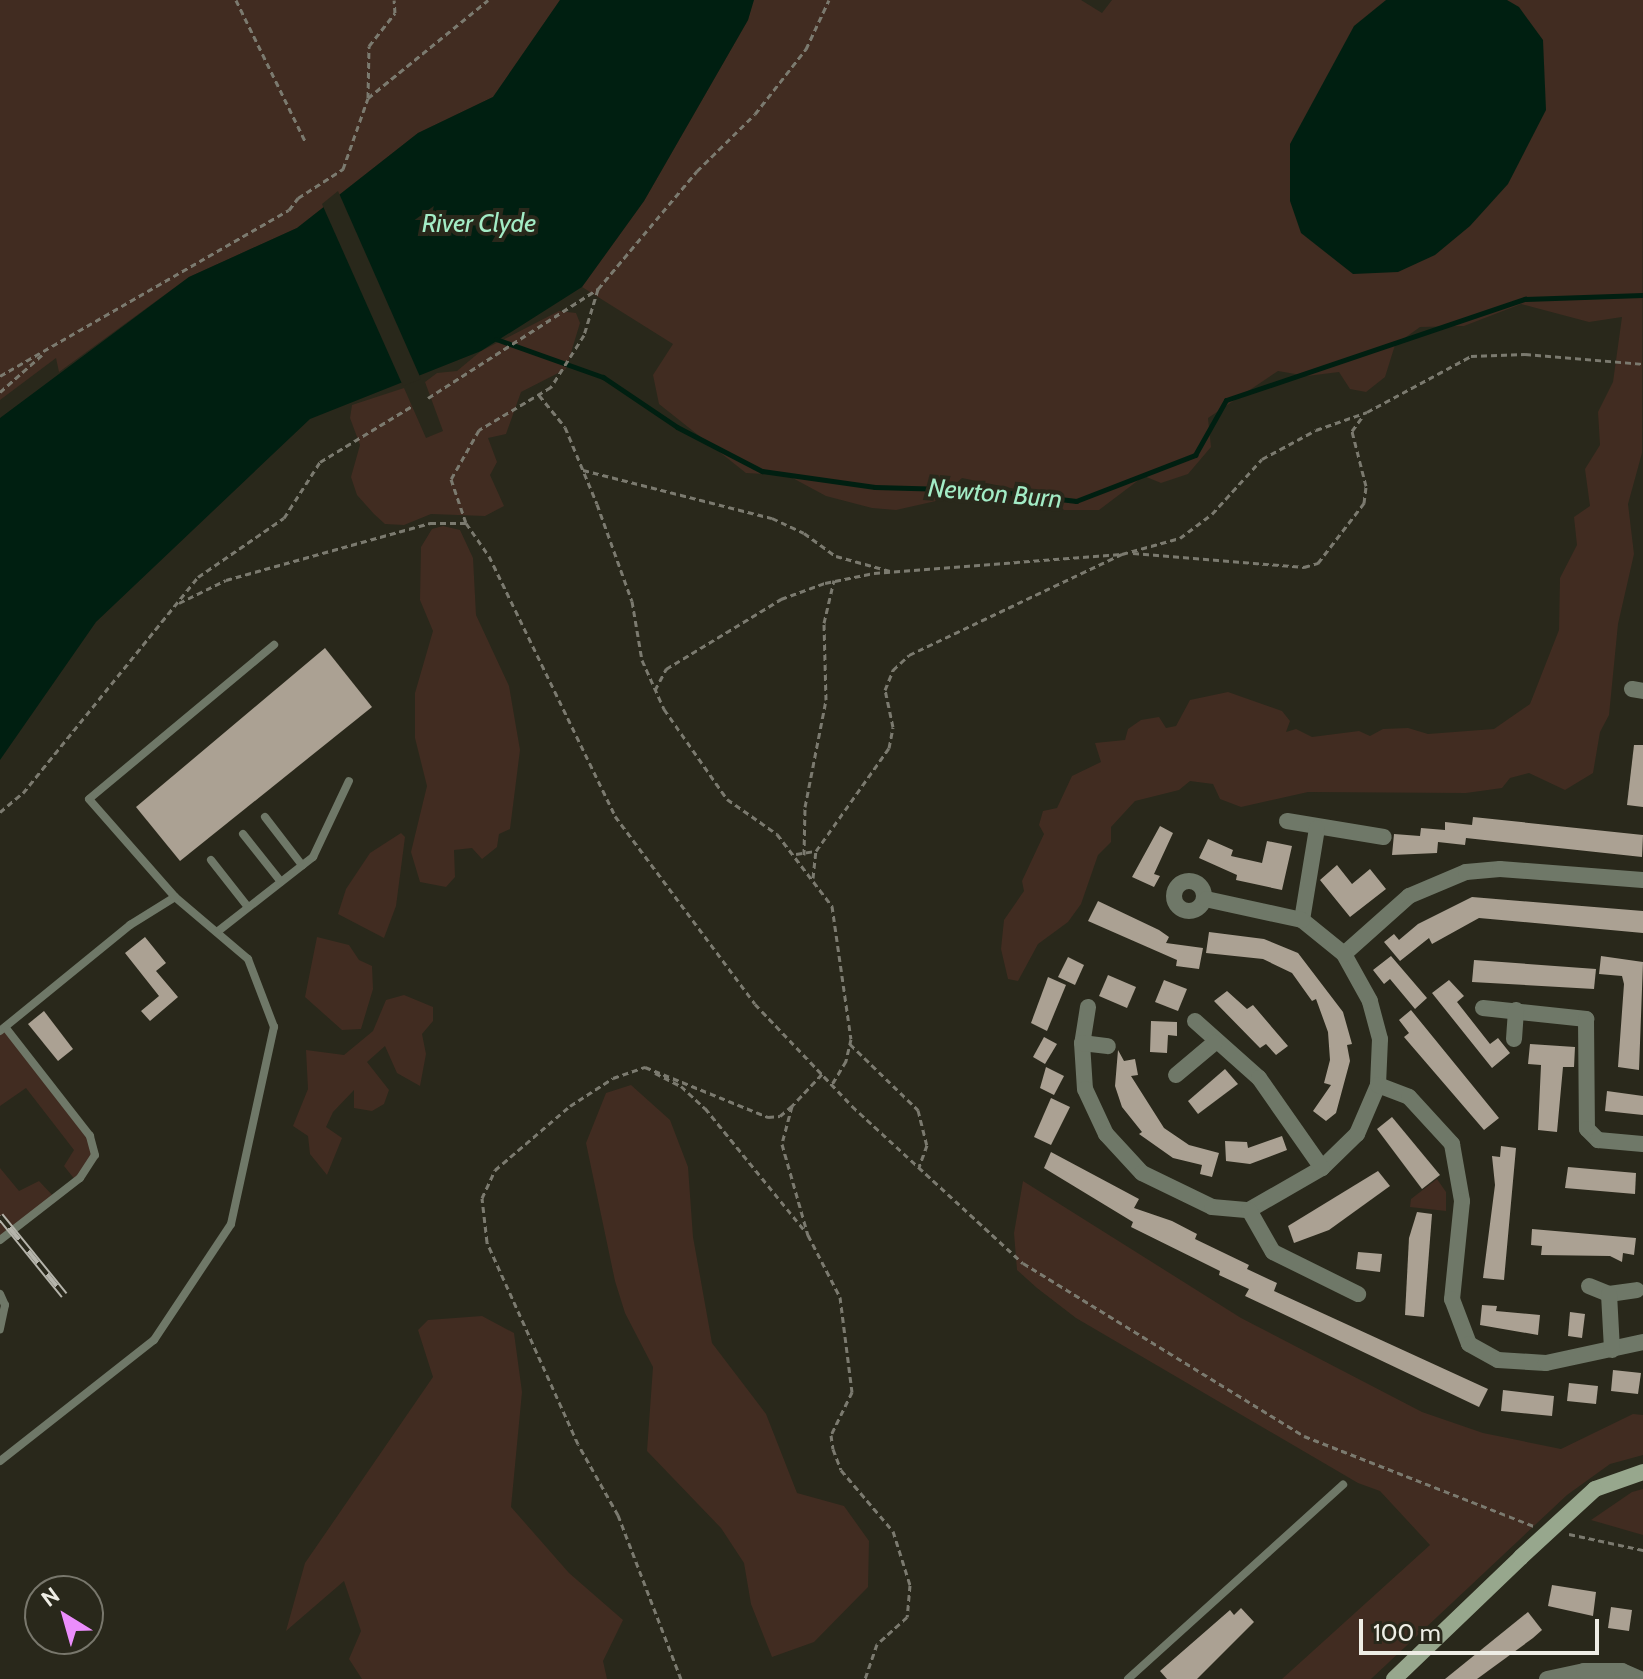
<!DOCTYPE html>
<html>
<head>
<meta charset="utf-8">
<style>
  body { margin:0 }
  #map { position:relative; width:1643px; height:1679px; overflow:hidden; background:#29281b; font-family:Cabin,sans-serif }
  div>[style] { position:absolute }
  .green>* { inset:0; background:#412c21 }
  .water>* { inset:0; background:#001f11 }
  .pier>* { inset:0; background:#29281b }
  .stream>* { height:5px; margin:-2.5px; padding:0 2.5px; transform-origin:2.5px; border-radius:2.5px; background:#001f11 }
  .building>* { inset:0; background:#aba193 }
  .path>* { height:3px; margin-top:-1.5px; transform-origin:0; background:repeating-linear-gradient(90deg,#7b7a6f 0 6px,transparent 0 10px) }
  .lane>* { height:8px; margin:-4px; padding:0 4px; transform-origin:4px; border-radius:4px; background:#6f7868 }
  .street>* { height:16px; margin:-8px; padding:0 8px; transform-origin:8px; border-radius:8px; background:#6f7868 }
  .street>.ring { margin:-8px; padding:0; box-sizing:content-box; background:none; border:16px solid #6f7868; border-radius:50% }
  .secondary>* { height:16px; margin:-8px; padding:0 8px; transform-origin:8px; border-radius:8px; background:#97a78d }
  .rail>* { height:8px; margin-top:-4px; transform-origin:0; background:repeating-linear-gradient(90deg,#29281b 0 15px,#b5b4ab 0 30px); box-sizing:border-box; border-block:2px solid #b5b4ab }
  .secondary-bridge>* { height:16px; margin:-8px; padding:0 8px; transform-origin:8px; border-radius:8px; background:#97a78d }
  span { translate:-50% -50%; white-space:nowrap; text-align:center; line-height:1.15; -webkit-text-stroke:8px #29281b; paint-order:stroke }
  .water-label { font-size:26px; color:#a3ecc6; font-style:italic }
  .north { position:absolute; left:24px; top:1575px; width:80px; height:80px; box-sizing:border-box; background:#29281b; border:2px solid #78776c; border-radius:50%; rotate:323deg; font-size:22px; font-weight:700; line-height:32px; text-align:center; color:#eeede5 }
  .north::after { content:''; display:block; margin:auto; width:28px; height:36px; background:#eb8dfc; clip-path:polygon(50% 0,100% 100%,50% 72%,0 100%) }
  .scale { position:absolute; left:1359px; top:1619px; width:240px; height:36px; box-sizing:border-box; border:4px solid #eeede5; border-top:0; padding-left:10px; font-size:24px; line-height:28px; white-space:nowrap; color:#eeede5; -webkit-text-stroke:6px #29281b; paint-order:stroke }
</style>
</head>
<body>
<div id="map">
  <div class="green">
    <div style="clip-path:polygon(0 0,560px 0,493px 97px,418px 133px,297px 228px,189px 277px,59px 372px,56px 358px,0 400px)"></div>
    <div style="clip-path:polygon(753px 0,1081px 0,1102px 13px,1112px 0,1643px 0,1642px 453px,1628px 504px,1634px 554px,1618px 624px,1609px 715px,1600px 732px,1593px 773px,1565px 790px,1529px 773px,1510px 778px,1502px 788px,1466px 793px,1308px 792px,1241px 807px,1220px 799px,1213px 784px,1190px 781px,1179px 790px,1135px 801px,1111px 827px,1111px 842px,1098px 855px,1081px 904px,1068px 922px,1038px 944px,1018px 981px,1008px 979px,1001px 949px,1004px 920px,1024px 891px,1022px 881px,1044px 834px,1039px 825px,1043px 811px,1057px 808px,1072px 776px,1101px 762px,1095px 743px,1125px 740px,1128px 729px,1141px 720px,1159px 717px,1166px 728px,1176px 726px,1190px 700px,1228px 692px,1282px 711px,1290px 721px,1286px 732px,1296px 729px,1312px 737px,1359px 731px,1370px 736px,1383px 729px,1408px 728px,1428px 734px,1494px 729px,1530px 704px,1559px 630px,1560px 578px,1577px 545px,1574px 517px,1590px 506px,1585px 469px,1600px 445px,1598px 412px,1613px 382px,1622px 317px,1589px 322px,1521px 304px,1464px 326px,1420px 327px,1395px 345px,1385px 377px,1366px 392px,1350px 389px,1339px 372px,1307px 376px,1278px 371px,1208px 418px,1211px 447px,1188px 474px,1161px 483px,1144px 476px,1099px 510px,1064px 510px,1050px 496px,962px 478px,936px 501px,896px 510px,872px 508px,826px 496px,787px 475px,746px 473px,659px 404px,653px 375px,673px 344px,582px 287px,644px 201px,748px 20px)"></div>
    <div style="clip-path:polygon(559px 311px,576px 313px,580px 323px,566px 369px,521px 392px,506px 434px,488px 438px,497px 462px,490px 475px,504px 506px,485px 516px,431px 514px,404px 525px,385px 524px,374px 514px,357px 495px,351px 477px,360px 445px,350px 418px,352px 405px,404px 388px,426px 438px,443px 431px,425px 382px,437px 373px,457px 371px,481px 351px)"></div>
    <div style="clip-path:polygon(443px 526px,460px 530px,473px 558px,476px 615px,509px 686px,520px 750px,510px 829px,499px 834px,497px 847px,482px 859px,472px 848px,454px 850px,455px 877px,446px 887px,420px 882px,411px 852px,427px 786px,415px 738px,415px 693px,433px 631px,420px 600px,421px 547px,432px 529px)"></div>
    <div style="clip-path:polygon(401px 833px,405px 837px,396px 906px,384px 938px,338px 914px,346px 889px,370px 853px)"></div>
    <div style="clip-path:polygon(317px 937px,349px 945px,359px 960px,372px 966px,373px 989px,361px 1029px,342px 1030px,305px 997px)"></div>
    <div style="clip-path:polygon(404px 995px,433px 1007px,433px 1021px,422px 1034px,426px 1054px,420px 1086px,397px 1073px,385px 1046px,367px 1062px,389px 1090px,384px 1104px,372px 1111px,354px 1108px,354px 1090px,333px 1112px,326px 1127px,342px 1138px,327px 1175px,310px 1154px,308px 1136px,293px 1126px,308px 1089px,306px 1050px,344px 1055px,373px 1031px,386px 1000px)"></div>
    <div style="clip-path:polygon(5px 1027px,90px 1136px,95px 1155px,76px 1181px,64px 1166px,74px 1150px,26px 1088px,0 1106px,0 1031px)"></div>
    <div style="clip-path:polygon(631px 1085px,670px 1120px,688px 1167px,693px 1237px,712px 1343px,766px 1414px,797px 1493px,844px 1506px,869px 1541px,868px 1587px,814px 1642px,772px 1657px,751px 1604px,744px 1563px,721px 1528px,647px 1451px,653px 1367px,625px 1313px,615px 1281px,586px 1143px,606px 1093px)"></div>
    <div style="clip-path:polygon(0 1168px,19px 1191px,39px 1181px,55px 1198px,0 1240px)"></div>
    <div style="clip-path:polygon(1437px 1179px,1446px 1192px,1446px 1211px,1410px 1207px,1411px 1199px)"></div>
    <div style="clip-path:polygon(1023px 1181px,1241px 1318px,1422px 1412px,1483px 1433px,1561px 1449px,1633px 1414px,1643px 1415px,1643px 1455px,1610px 1464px,1567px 1495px,1371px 1679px,1282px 1679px,1430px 1545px,1380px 1491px,1358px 1483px,1076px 1318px,1037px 1288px,1017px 1270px,1014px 1233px)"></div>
    <div style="clip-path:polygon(482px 1316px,514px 1333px,522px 1392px,511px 1507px,569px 1573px,623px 1620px,603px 1661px,607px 1679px,362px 1679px,349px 1659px,361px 1631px,344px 1581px,286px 1631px,305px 1563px,433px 1377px,418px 1330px,428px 1320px)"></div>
    <div style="clip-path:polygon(1643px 1489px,1643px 1535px,1591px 1520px,1632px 1492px)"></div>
  </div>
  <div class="water">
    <div style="clip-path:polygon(560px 0,754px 0,748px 20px,644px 201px,582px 287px,481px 351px,310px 419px,96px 622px,0 760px,0 418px,189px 277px,297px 228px,418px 133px,493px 97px)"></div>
    <div style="clip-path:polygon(1386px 0,1507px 0,1519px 7px,1543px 40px,1546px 110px,1508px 184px,1470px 226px,1435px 255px,1398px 272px,1353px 274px,1301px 233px,1290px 201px,1290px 144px,1354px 26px)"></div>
  </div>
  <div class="pier">
    <div style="clip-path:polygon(338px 191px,421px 379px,403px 386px,322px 204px)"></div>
  </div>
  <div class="stream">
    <div style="left:496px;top:339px;width:114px;rotate:19.6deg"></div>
    <div style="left:603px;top:377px;width:89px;rotate:34deg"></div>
    <div style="left:677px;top:427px;width:96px;rotate:27.4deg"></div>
    <div style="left:762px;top:471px;width:114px;rotate:8.1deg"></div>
    <div style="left:875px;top:487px;width:108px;rotate:1.6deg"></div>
    <div style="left:983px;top:490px;width:94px;rotate:6.7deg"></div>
    <div style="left:1076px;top:501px;width:128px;rotate:-21.1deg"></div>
    <div style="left:1195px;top:455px;width:63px;rotate:-60.6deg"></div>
    <div style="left:1226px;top:400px;width:316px;rotate:-18.7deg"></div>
    <div style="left:1525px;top:299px;width:118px;rotate:-1.9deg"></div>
  </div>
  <div class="building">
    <div style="clip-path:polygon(325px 648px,372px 707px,180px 861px,136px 807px)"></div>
    <div style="clip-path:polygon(1634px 745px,1643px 745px,1643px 807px,1627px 805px)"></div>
    <div style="clip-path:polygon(1473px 817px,1643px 835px,1642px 857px,1466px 838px,1465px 845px,1438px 842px,1437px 853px,1392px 855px,1394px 834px,1420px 836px,1421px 828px,1445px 830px,1445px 822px,1472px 825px)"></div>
    <div style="clip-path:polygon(1160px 826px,1173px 833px,1154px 874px,1160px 876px,1154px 887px,1132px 877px)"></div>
    <div style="clip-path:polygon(1208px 839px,1233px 850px,1231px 856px,1262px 863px,1267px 841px,1292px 846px,1282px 890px,1236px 880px,1237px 875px,1199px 858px)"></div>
    <div style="clip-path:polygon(1337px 865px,1352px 884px,1370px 869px,1386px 889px,1350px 917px,1320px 880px)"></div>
    <div style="clip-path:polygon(1472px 897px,1643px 911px,1643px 933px,1479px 918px,1432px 944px,1429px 938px,1400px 961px,1384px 942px,1394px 934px,1399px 940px,1418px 924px)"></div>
    <div style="clip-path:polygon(1098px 901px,1159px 930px,1169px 937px,1166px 943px,1203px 948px,1199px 969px,1176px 966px,1177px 960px,1088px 921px)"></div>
    <div style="clip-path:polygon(1209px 932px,1264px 939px,1298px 953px,1343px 1012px,1352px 1044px,1347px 1045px,1350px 1061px,1336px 1113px,1326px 1121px,1313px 1111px,1331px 1085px,1324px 1083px,1330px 1060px,1328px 1032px,1316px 999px,1312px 1001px,1292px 973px,1263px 959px,1206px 953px)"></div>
    <div style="clip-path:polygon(145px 937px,166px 963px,156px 971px,178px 997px,150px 1021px,141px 1011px,159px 996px,125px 953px)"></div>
    <div style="clip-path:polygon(1391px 956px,1427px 998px,1415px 1009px,1390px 979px,1384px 984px,1373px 970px)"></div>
    <div style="clip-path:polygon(1601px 956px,1643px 962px,1639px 1070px,1618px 1067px,1624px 984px,1622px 976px,1599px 974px)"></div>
    <div style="clip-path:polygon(1068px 957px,1084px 965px,1075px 985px,1058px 977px)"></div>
    <div style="clip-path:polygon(1474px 960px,1596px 969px,1594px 989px,1472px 982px)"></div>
    <div style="clip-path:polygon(1108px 975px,1136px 987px,1127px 1008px,1099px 996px)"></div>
    <div style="clip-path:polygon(1048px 977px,1066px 985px,1047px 1031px,1031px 1023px)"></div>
    <div style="clip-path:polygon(1164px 980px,1187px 989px,1178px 1011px,1155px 1002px)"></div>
    <div style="clip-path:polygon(1449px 980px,1464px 996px,1457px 1002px,1490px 1044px,1498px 1038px,1510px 1053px,1492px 1068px,1432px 993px)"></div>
    <div style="clip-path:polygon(1227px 991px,1247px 1009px,1253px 1005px,1288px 1046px,1276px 1055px,1266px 1044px,1260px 1048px,1214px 1001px)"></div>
    <div style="clip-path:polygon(1411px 1010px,1499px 1118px,1484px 1130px,1404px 1037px,1409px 1033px,1399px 1020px)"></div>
    <div style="clip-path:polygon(44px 1011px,73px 1049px,58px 1061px,28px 1024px)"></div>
    <div style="clip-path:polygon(1151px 1021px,1177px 1022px,1177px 1036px,1168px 1035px,1167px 1053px,1150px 1052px)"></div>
    <div style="clip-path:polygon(1044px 1037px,1057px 1044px,1045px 1064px,1033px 1057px)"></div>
    <div style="clip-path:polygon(1530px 1044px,1575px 1047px,1574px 1067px,1563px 1067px,1557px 1132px,1538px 1130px,1541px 1065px,1528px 1064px)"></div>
    <div style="clip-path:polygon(1118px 1050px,1124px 1061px,1135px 1059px,1138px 1075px,1131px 1076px,1164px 1128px,1189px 1145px,1219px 1153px,1212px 1177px,1200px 1174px,1202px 1165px,1173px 1158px,1139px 1134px,1142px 1132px,1122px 1107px,1115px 1086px)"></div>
    <div style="clip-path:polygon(1046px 1067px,1064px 1076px,1054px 1095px,1040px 1088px)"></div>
    <div style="clip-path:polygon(1225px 1069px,1238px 1084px,1198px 1114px,1188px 1101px)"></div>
    <div style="clip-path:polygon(1607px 1091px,1643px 1096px,1643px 1115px,1605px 1111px)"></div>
    <div style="clip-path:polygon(1051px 1098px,1070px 1107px,1051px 1145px,1034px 1137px)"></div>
    <div style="clip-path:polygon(1392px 1117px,1440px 1175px,1422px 1189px,1377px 1129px)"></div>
    <div style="clip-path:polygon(1282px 1136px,1287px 1150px,1250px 1164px,1226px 1161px,1225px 1141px,1247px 1142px,1248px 1148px)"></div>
    <div style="clip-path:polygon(1501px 1146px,1516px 1148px,1504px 1280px,1483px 1278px,1495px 1185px,1492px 1156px,1500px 1157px)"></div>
    <div style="clip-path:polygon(1051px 1152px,1139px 1199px,1134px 1208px,1172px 1221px,1197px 1234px,1195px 1239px,1249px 1265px,1247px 1269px,1277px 1283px,1274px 1291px,1488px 1389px,1479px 1407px,1245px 1296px,1249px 1289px,1219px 1275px,1220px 1271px,1131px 1227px,1133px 1222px,1044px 1168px)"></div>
    <div style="clip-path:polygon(1568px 1167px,1636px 1173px,1635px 1194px,1565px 1188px)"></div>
    <div style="clip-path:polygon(1378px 1171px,1390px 1186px,1329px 1230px,1294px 1243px,1288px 1226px)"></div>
    <div style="clip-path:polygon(1417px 1212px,1432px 1214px,1424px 1317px,1405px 1315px,1409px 1238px)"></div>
    <div style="clip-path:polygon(1532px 1229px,1636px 1238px,1634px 1255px,1623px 1253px,1622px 1262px,1610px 1256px,1541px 1255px,1542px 1246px,1531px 1245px)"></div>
    <div style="clip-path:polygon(1358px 1252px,1382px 1254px,1380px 1272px,1356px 1269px)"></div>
    <div style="clip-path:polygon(1482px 1305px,1497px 1306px,1496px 1311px,1540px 1315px,1538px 1335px,1480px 1325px)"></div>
    <div style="clip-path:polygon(1570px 1312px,1585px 1314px,1582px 1338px,1568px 1336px)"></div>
    <div style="clip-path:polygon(1613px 1370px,1641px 1373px,1638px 1394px,1611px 1391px)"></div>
    <div style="clip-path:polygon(1569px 1383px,1598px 1386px,1596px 1404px,1567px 1401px)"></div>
    <div style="clip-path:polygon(1503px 1390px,1554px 1396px,1552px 1416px,1501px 1411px)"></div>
    <div style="clip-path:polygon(1552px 1585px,1596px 1592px,1593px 1616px,1548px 1606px)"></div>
    <div style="clip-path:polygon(1611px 1607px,1632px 1610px,1629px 1631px,1608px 1628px)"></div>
    <div style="clip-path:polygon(1241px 1608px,1254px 1622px,1197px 1679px,1167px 1679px,1160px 1671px,1230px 1610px,1234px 1615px)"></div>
    <div style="clip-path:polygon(1528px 1612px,1542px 1630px,1533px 1638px,1477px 1679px,1445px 1679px)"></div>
  </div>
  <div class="path">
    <div style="left:236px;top:0;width:157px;rotate:63.9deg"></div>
    <div style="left:368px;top:98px;width:155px;rotate:-39.2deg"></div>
    <div style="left:598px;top:289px;width:48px;rotate:106.9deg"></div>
    <div style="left:584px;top:335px;width:62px;rotate:122.4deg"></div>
    <div style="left:551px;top:387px;width:84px;rotate:149.2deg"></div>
    <div style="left:479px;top:430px;width:56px;rotate:119.7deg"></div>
    <div style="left:451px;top:479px;width:46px;rotate:71.2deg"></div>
    <div style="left:466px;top:523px;width:40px;rotate:55.1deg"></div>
    <div style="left:489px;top:556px;width:289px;rotate:64.1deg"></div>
    <div style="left:615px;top:816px;width:234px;rotate:53.3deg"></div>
    <div style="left:755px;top:1004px;width:141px;rotate:46.4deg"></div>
    <div style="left:852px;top:1106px;width:232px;rotate:42.6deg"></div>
    <div style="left:1023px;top:1263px;width:330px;rotate:31.6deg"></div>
    <div style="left:1304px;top:1436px;width:247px;rotate:21.4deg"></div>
    <div style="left:0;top:376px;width:333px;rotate:-29.9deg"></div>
    <div style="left:289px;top:210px;width:15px;rotate:-53deg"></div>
    <div style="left:298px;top:198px;width:54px;rotate:-32.8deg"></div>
    <div style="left:343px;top:169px;width:75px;rotate:-70.6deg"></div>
    <div style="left:368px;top:98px;width:52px;rotate:-88.9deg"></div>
    <div style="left:369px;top:46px;width:42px;rotate:-51.8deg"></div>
    <div style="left:395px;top:13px;width:13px;rotate:-94deg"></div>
    <div style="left:0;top:392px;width:56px;rotate:-41.4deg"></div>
    <div style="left:539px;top:395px;width:41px;rotate:50.9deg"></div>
    <div style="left:565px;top:427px;width:83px;rotate:67.4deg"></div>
    <div style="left:597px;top:504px;width:103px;rotate:70.2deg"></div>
    <div style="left:632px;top:601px;width:60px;rotate:80.4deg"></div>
    <div style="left:642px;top:660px;width:54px;rotate:65.8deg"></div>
    <div style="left:664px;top:709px;width:110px;rotate:55deg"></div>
    <div style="left:727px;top:799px;width:61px;rotate:35deg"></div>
    <div style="left:777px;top:834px;width:91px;rotate:52.6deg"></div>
    <div style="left:832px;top:906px;width:134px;rotate:81.9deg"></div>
    <div style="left:851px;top:1039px;width:23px;rotate:103deg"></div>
    <div style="left:846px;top:1061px;width:27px;rotate:121deg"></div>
    <div style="left:428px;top:398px;width:202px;rotate:-32.7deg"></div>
    <div style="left:598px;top:289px;width:154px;rotate:-50deg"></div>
    <div style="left:697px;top:171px;width:81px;rotate:-44.5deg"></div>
    <div style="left:755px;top:114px;width:83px;rotate:-51.9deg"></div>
    <div style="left:806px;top:49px;width:54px;rotate:-64.9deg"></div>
    <div style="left:583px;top:470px;width:195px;rotate:14.3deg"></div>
    <div style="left:772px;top:518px;width:35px;rotate:25deg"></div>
    <div style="left:804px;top:533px;width:39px;rotate:36deg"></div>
    <div style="left:836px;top:556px;width:56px;rotate:15.5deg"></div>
    <div style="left:1133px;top:553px;width:172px;rotate:4.7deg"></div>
    <div style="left:1304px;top:567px;width:15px;rotate:-16deg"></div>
    <div style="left:1318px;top:563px;width:76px;rotate:-52.5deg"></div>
    <div style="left:1364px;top:503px;width:17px;rotate:-83deg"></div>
    <div style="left:1366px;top:486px;width:57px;rotate:-104.3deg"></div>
    <div style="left:1352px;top:431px;width:19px;rotate:-54deg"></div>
    <div style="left:179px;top:603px;width:52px;rotate:-26.1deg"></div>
    <div style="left:226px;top:580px;width:212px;rotate:-15.6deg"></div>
    <div style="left:430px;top:523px;width:36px"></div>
    <div style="left:655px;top:690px;width:24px;rotate:-62deg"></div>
    <div style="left:666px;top:669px;width:135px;rotate:-31.3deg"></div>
    <div style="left:781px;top:599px;width:47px;rotate:-20deg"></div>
    <div style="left:825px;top:583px;width:50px;rotate:-11.5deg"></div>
    <div style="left:874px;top:573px;width:248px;rotate:-4.4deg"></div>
    <div style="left:0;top:812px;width:30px;rotate:-40deg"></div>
    <div style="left:23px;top:793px;width:278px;rotate:-51deg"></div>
    <div style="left:198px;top:577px;width:104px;rotate:-34.5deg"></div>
    <div style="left:284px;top:518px;width:67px;rotate:-57.3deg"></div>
    <div style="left:320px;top:462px;width:108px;rotate:-31.3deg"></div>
    <div style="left:796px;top:854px;width:20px;rotate:-9deg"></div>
    <div style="left:804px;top:855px;width:48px;rotate:-88.8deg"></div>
    <div style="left:805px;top:807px;width:109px;rotate:-78.9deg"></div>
    <div style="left:826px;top:700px;width:77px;rotate:-91.5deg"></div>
    <div style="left:824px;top:623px;width:44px;rotate:-76.9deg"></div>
    <div style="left:813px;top:878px;width:27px;rotate:-84deg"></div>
    <div style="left:816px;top:851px;width:126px;rotate:-54.7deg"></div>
    <div style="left:889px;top:748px;width:21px;rotate:-79deg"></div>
    <div style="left:893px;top:727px;width:38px;rotate:-102deg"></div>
    <div style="left:885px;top:690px;width:22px;rotate:-68deg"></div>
    <div style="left:893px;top:670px;width:22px;rotate:-43deg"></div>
    <div style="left:909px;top:655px;width:236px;rotate:-25.4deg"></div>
    <div style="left:1122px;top:554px;width:60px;rotate:-15.4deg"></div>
    <div style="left:1180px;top:538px;width:40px;rotate:-37deg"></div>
    <div style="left:1212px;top:514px;width:74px;rotate:-47.7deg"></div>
    <div style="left:1262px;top:459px;width:61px;rotate:-28.2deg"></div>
    <div style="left:1316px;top:430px;width:54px;rotate:-19.4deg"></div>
    <div style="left:1367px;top:412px;width:118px;rotate:-28.3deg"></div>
    <div style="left:1471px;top:356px;width:54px;rotate:-2.1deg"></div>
    <div style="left:1525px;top:354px;width:118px;rotate:4.8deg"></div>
    <div style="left:850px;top:1044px;width:95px;rotate:44.1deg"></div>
    <div style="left:918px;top:1110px;width:36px;rotate:76deg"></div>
    <div style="left:927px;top:1145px;width:23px;rotate:110deg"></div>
    <div style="left:655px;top:1073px;width:29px;rotate:27deg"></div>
    <div style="left:681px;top:1086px;width:33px;rotate:43deg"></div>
    <div style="left:705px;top:1108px;width:159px;rotate:50.9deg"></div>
    <div style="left:822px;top:1074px;width:44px;rotate:133.2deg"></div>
    <div style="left:792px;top:1106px;width:39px;rotate:105deg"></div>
    <div style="left:782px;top:1144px;width:95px;rotate:74.1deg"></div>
    <div style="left:808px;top:1235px;width:70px;rotate:62.7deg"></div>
    <div style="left:840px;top:1297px;width:96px;rotate:82.8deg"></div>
    <div style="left:852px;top:1392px;width:48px;rotate:116deg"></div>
    <div style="left:831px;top:1435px;width:14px;rotate:82deg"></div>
    <div style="left:833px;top:1449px;width:22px;rotate:69deg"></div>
    <div style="left:841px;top:1470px;width:80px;rotate:49.6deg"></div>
    <div style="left:893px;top:1531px;width:57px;rotate:72.5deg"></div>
    <div style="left:910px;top:1585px;width:32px;rotate:95deg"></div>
    <div style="left:907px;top:1617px;width:40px;rotate:138deg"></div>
    <div style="left:877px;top:1644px;width:37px;rotate:109deg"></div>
    <div style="left:1569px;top:1534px;width:76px;rotate:12.2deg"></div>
    <div style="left:681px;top:1679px;width:176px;rotate:-111deg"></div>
    <div style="left:618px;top:1515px;width:81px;rotate:-119.4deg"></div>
    <div style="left:578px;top:1444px;width:222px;rotate:-114.3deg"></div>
    <div style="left:487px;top:1242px;width:44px;rotate:-96.5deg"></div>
    <div style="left:482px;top:1198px;width:31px;rotate:-65deg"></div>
    <div style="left:495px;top:1170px;width:99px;rotate:-40.5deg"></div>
    <div style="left:570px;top:1106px;width:51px;rotate:-33.1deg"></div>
    <div style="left:613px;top:1078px;width:34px;rotate:-19deg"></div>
    <div style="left:645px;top:1067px;width:133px;rotate:22.1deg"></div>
    <div style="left:768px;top:1117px;width:12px;rotate:-5deg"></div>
    <div style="left:780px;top:1116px;width:16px;rotate:-40deg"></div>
  </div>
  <div class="lane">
    <div style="left:265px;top:817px;width:61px;rotate:52.4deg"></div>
    <div style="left:243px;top:834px;width:61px;rotate:51.6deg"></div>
    <div style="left:211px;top:860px;width:60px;rotate:51.8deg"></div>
    <div style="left:217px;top:932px;width:122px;rotate:-38deg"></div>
    <div style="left:313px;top:857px;width:84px;rotate:-64.7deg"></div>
    <div style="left:0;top:1031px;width:168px;rotate:-39.2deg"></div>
    <div style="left:130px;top:925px;width:53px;rotate:-31.9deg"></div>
    <div style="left:0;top:1240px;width:101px;rotate:-37.8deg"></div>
    <div style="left:80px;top:1178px;width:27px;rotate:-57deg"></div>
    <div style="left:95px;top:1155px;width:20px;rotate:-105deg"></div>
    <div style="left:90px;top:1136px;width:138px;rotate:-127.9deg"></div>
    <div style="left:0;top:1294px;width:12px;rotate:66deg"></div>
    <div style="left:5px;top:1305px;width:25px;rotate:102deg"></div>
    <div style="left:0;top:1461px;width:196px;rotate:-38.2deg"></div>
    <div style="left:154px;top:1340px;width:139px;rotate:-56.4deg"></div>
    <div style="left:231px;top:1224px;width:202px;rotate:-77.7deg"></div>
    <div style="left:274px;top:1027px;width:73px;rotate:-110.9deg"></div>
    <div style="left:248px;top:959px;width:96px;rotate:-139.7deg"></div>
    <div style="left:175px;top:897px;width:130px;rotate:-131.3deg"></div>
    <div style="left:89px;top:799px;width:241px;rotate:-39.8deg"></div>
    <div style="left:1128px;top:1679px;width:290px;rotate:-42.1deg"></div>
  </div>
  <div class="street">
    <div style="left:1632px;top:689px;width:11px;rotate:10deg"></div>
    <div style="left:1287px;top:821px;width:98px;rotate:9.4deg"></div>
    <div class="ring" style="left:1174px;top:881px;width:14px;height:14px"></div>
    <div style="left:1302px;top:920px;width:93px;rotate:-80.7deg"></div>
    <div style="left:1344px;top:954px;width:87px;rotate:-41.7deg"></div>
    <div style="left:1409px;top:896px;width:62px;rotate:-22.8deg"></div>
    <div style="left:1466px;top:872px;width:34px;rotate:-5deg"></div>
    <div style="left:1500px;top:869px;width:143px;rotate:4.4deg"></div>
    <div style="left:1088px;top:1007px;width:36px;rotate:99deg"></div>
    <div style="left:1082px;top:1043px;width:46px;rotate:86.3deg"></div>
    <div style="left:1085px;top:1089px;width:50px;rotate:65deg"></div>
    <div style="left:1106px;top:1134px;width:53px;rotate:47.3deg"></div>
    <div style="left:1142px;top:1173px;width:78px;rotate:25.9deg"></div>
    <div style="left:1212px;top:1207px;width:37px;rotate:5deg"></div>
    <div style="left:1249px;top:1210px;width:84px;rotate:-29.9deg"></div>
    <div style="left:1322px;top:1168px;width:49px;rotate:-44.2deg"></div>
    <div style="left:1357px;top:1134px;width:53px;rotate:-66.8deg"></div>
    <div style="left:1378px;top:1085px;width:46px;rotate:-87.5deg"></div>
    <div style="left:1380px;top:1039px;width:39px;rotate:-105deg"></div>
    <div style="left:1370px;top:1001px;width:54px;rotate:-119deg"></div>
    <div style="left:1344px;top:954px;width:54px;rotate:-141deg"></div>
    <div style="left:1302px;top:920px;width:98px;rotate:-167.7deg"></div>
    <div style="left:1483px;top:1008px;width:104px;rotate:6.1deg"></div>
    <div style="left:1586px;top:1019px;width:110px;rotate:89.5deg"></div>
    <div style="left:1587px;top:1129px;width:16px;rotate:45deg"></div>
    <div style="left:1598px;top:1140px;width:45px;rotate:5.1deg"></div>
    <div style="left:1195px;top:1021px;width:86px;rotate:41.7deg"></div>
    <div style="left:1259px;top:1078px;width:110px;rotate:55deg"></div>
    <div style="left:1514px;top:1039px;width:29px;rotate:-86deg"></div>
    <div style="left:1082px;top:1043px;width:26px;rotate:7deg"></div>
    <div style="left:1176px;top:1075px;width:50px;rotate:-40.1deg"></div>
    <div style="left:1378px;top:1085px;width:33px;rotate:21deg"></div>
    <div style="left:1409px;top:1097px;width:64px;rotate:47.5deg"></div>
    <div style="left:1452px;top:1144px;width:58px;rotate:80deg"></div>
    <div style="left:1462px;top:1201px;width:99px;rotate:95.8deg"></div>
    <div style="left:1452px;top:1299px;width:48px;rotate:69.3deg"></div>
    <div style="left:1469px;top:1344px;width:33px;rotate:29deg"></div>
    <div style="left:1498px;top:1360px;width:48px;rotate:3.6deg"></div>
    <div style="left:1546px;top:1363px;width:99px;rotate:-12.2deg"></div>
    <div style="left:1249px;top:1210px;width:48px;rotate:60.3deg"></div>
    <div style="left:1273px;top:1252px;width:95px;rotate:26.3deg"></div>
    <div style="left:1589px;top:1286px;width:22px;rotate:22deg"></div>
    <div style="left:1609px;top:1294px;width:28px;rotate:-8deg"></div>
    <div style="left:1609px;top:1294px;width:56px;rotate:86.9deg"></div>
    <div style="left:1547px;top:1679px;width:38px;rotate:-12deg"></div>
    <div style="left:1584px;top:1671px;width:38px"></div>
    <div style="left:1622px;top:1671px;width:20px;rotate:24deg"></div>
  </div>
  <div class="secondary">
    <div style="left:1595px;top:1489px;width:51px;rotate:-19.5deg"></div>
    <div style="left:1394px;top:1679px;width:176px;rotate:-43.8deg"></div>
  </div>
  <div class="rail">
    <div style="left:0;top:1216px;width:102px;rotate:51deg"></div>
  </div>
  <div class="secondary-bridge">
    <div style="left:1521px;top:1557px;width:100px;rotate:-42.6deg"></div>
  </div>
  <div class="water-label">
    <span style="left:479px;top:224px">River Clyde</span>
    <span style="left:995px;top:494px;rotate:5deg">Newton Burn</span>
  </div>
  <div class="north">N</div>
  <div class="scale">100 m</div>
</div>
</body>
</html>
